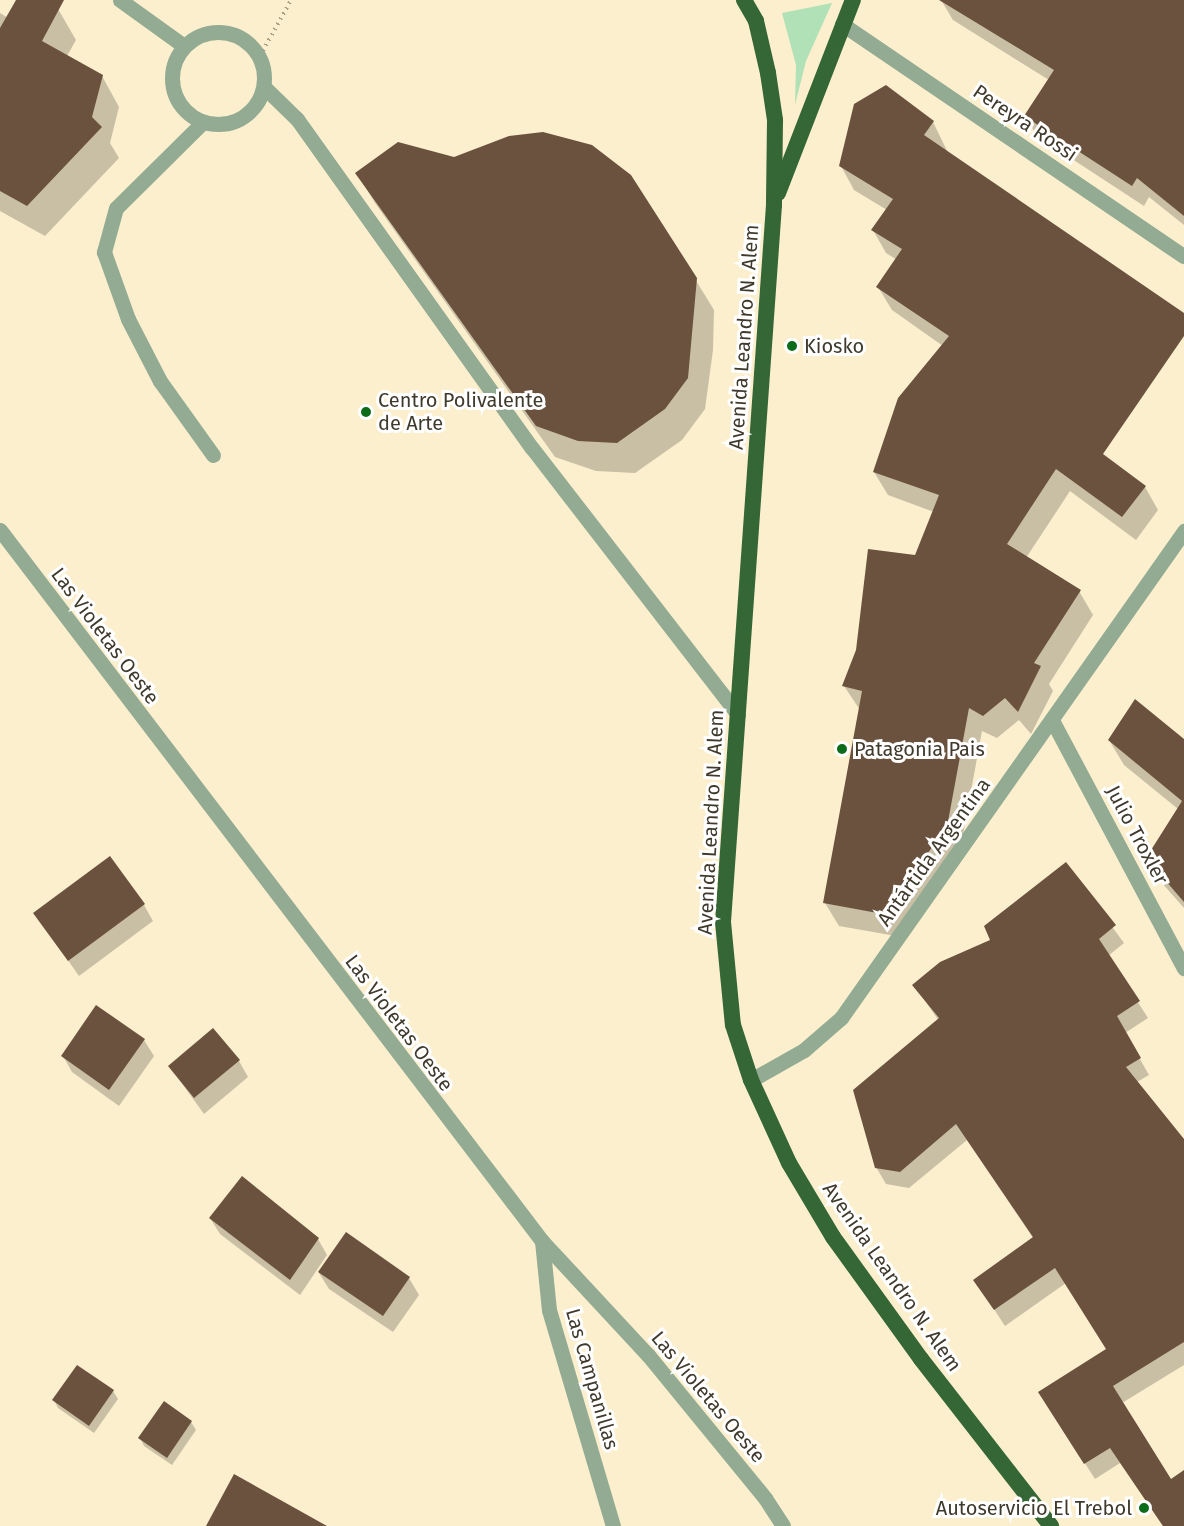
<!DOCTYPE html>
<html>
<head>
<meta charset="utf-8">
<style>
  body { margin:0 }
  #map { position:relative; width:1184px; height:1526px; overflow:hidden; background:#fcefce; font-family:"Fira Sans",sans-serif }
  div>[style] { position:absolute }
  .green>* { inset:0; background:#b1e1b6 }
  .shadow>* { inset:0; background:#0003 }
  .building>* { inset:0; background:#6b523e }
  .path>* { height:4px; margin-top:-2px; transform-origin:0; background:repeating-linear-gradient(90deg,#a89e86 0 1.5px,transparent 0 6px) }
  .service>* { height:15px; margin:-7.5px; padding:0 7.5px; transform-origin:7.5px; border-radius:7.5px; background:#92ab92 }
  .service>.ring { margin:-7.5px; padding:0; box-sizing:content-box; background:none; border:15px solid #92ab92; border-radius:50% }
  .pedestrian>* { height:15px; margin:-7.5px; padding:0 7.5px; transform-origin:7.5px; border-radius:7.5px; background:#92ab92 }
  .minor>* { height:15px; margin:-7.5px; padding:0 7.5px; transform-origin:7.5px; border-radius:7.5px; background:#92ab92 }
  .trunk>* { height:16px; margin:-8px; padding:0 8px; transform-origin:8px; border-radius:8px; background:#346636 }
  .dots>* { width:16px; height:16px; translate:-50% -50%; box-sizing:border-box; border:3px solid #fff; border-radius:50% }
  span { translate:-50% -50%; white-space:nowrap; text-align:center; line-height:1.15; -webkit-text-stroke:6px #fff; paint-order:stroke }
  .street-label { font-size:20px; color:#403a2d }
  .poi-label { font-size:20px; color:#403a2d }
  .left { translate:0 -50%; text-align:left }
  .right { translate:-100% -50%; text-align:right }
</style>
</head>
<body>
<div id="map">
  <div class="green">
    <div style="clip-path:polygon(832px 3px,806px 61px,795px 105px,796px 65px,782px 13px)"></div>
  </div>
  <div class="shadow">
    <div style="clip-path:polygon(17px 0,41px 0,58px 9px,76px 40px,67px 56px,102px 76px,119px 107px,110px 143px,119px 158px,45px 236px,0 211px,0 13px,8px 18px)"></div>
    <div style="clip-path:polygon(941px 0,1184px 0,1184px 225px,1149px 197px,1144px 206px,1037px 136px,1025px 116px,1049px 80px,953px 20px)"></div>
    <div style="clip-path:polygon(933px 122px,1095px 454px,1145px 487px,1158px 510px,1136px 540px,1070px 491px,1026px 558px,1079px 591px,1093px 615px,1049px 684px,1053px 691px,1031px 734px,1019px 720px,997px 738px,982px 731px,960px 851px,896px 936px,839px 926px,825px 903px,860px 710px,844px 686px,916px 556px,934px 512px,888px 495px,874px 472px,943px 346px,892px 310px,878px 287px,897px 260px,886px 253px,873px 230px,887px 210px,854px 190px,841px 166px)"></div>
    <div style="clip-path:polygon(357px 173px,695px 279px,714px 310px,713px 350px,705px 409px,682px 440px,635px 473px,596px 471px,555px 457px,375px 203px)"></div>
    <div style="clip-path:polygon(1109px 740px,1184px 741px,1184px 908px,1162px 883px,1148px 858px,1178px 809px,1124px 765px)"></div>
    <div style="clip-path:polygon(1066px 864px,1124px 943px,1108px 956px,1148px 1018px,1125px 1033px,1149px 1075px,1137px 1082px,1184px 1146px,1184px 1365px,1122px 1403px,1171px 1481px,1184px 1472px,1184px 1526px,1163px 1526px,1120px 1463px,1095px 1479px,1050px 1409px,1107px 1350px,1066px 1283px,1005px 1326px,975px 1280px,1033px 1238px,967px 1140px,909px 1188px,886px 1184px,876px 1167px,939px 1021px,914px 985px,992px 941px)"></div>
    <div style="clip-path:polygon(144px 905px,153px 921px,79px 976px,35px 913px)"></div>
    <div style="clip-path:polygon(144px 1040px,154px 1056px,119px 1106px,72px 1072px,63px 1056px)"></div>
    <div style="clip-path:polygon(239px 1061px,248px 1077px,204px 1114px,170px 1067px)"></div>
    <div style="clip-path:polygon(210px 1218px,318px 1239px,327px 1255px,300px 1295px,220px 1234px)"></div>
    <div style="clip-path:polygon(347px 1234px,409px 1278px,419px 1295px,393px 1332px,329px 1289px,319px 1273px)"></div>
    <div style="clip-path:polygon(113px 1391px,118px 1399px,94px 1433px,58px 1408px,54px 1400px)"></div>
    <div style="clip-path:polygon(164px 1403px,191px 1422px,196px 1430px,172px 1465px,144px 1446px,140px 1438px)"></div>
  </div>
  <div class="building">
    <div style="clip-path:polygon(16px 0,64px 0,42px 41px,103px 75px,92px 117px,102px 127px,27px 206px,0 191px,0 28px)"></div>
    <div style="clip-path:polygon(939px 0,1184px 0,1184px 216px,1137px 178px,1132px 186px,1024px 116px,1054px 70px)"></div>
    <div style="clip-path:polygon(886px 85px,934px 121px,924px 135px,1184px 313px,1184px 336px,1103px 454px,1146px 486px,1122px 517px,1056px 469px,1007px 544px,1081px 590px,1034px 663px,1041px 666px,1018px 712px,1005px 698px,983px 716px,969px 708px,947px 827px,883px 914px,823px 903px,862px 691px,842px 686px,856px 650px,868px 549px,915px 555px,939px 495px,873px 472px,898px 398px,949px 336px,876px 287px,902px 249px,871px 230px,893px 199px,839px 166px,854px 104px)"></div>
    <div style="clip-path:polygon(543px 132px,592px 145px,631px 175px,697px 278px,688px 378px,665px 409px,617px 443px,578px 441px,536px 426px,355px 173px,398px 142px,454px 157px,509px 136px)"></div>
    <div style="clip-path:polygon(1135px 699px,1184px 739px,1184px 902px,1146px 858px,1182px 801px,1108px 740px)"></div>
    <div style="clip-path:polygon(110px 856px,145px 904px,68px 961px,33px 913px)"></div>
    <div style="clip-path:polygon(1066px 862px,1116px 925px,1099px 939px,1140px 1001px,1117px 1016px,1141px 1058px,1126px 1067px,1184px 1139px,1184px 1342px,1113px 1386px,1171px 1479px,1184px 1470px,1184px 1526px,1163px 1526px,1110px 1448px,1084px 1464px,1038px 1392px,1106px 1349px,1055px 1268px,994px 1310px,973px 1280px,1033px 1237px,956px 1124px,900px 1172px,875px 1168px,853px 1090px,939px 1018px,912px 985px,940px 962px,990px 940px,984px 926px)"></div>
    <div style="clip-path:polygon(96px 1005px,145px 1039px,109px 1090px,61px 1056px)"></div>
    <div style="clip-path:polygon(213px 1028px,240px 1060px,194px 1098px,168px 1066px)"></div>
    <div style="clip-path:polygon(242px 1176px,319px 1238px,290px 1280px,209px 1218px)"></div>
    <div style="clip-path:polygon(346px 1232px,410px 1277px,383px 1316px,318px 1272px)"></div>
    <div style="clip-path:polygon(77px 1365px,114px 1390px,89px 1426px,52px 1400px)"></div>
    <div style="clip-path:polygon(164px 1401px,192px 1421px,167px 1458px,138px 1438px)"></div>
    <div style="clip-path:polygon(234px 1474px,327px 1526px,206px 1526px)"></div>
  </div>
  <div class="path">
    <div style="left:260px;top:56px;width:64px;rotate:-61deg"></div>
  </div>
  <div class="service">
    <div style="left:120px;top:0;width:79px;rotate:35.7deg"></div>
    <div class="ring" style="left:172px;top:32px;width:77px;height:77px"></div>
    <div style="left:203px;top:122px;width:122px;rotate:135.3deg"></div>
    <div style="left:116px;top:208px;width:46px;rotate:105.3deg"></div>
    <div style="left:104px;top:252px;width:71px;rotate:70.3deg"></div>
    <div style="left:128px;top:319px;width:70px;rotate:62.7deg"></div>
    <div style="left:160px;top:381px;width:91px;rotate:54.4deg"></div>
  </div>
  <div class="pedestrian">
    <div style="left:264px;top:87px;width:46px;rotate:44.1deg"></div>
    <div style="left:297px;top:119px;width:404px;rotate:54.5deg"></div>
    <div style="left:532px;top:448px;width:337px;rotate:52.3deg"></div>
  </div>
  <div class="minor">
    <div style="left:842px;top:24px;width:413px;rotate:34.2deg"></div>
    <div style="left:0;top:530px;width:894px;rotate:52.68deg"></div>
    <div style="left:542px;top:1241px;width:156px;rotate:47.1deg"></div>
    <div style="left:648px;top:1355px;width:185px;rotate:50.7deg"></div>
    <div style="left:765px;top:1498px;width:33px;rotate:57deg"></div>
    <div style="left:1053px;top:722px;width:279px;rotate:62deg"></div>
    <div style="left:751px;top:1080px;width:61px;rotate:-29.5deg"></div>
    <div style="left:804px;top:1050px;width:49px;rotate:-40.9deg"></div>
    <div style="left:841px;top:1018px;width:596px;rotate:-54.84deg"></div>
    <div style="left:542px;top:1241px;width:69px;rotate:84.2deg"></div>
    <div style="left:549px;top:1310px;width:225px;rotate:73.5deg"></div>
  </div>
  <div class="trunk">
    <div style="left:744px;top:0;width:24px;rotate:60deg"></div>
    <div style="left:756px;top:21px;width:53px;rotate:77deg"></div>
    <div style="left:768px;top:73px;width:48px;rotate:81.5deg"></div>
    <div style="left:775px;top:120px;width:85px;rotate:90.7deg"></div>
    <div style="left:774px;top:205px;width:719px;rotate:94.07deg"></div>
    <div style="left:723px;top:922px;width:103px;rotate:84.5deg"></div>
    <div style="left:733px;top:1025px;width:58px;rotate:71.9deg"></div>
    <div style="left:751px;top:1080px;width:91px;rotate:65.4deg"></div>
    <div style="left:789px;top:1163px;width:86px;rotate:59.3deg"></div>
    <div style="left:833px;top:1237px;width:150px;rotate:54.2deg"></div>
    <div style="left:921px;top:1359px;width:212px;rotate:52.1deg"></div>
    <div style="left:778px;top:193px;width:207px;rotate:-68.8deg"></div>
  </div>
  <div class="dots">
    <div style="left:792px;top:346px;background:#0d6c19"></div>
    <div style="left:366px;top:412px;background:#0d6c19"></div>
    <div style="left:842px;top:749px;background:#0d6c19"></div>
    <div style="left:1144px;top:1508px;background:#0d6c19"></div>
  </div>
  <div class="street-label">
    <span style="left:1025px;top:123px;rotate:34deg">Pereyra Rossi</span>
    <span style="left:744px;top:337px;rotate:-86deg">Avenida Leandro N. Alem</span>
    <span style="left:105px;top:636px;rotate:53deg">Las Violetas Oeste</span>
    <span style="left:711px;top:822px;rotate:-87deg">Avenida Leandro N. Alem</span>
    <span style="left:1137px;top:835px;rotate:62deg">Julio Troxler</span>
    <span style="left:934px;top:852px;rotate:-54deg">Antártida Argentina</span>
    <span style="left:399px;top:1023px;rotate:53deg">Las Violetas Oeste</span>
    <span style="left:892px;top:1277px;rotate:55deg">Avenida Leandro N. Alem</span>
    <span style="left:592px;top:1379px;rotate:74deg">Las Campanillas</span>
    <span style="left:708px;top:1397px;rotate:50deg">Las Violetas Oeste</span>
  </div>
  <div class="poi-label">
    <span class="left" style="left:804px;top:346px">Kiosko</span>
    <span class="left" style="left:378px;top:412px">Centro Polivalente<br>de Arte</span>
    <span class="left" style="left:854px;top:749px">Patagonia Pais</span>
    <span class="right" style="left:1132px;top:1508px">Autoservicio El Trebol</span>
  </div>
</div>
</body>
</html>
